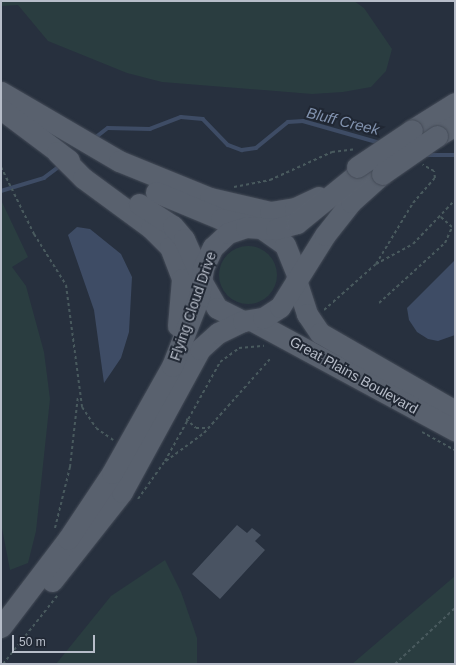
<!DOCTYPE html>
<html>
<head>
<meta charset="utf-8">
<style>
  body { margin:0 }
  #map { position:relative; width:456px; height:665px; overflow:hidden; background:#27303e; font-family:Arial,sans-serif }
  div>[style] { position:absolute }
  .green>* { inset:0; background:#2a3d40 }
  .round { border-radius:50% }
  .water>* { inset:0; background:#3e4c65 }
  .stream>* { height:3.5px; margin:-1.75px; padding:0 1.75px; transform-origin:1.75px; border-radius:1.75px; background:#3e4c65 }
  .building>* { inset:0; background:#495362 }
  .path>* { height:2px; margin-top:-1px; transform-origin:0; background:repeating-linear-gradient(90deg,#495a5e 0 3px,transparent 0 6px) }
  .roads { filter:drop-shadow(0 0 1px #444b57) drop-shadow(0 0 1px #444b57) }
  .primary>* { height:21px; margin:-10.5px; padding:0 10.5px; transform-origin:10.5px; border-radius:10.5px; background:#59616e }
  .bridges { filter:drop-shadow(0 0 1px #444b57) drop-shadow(0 0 1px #444b57) }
  .primary-bridge>* { height:21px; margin:-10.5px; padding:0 10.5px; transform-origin:10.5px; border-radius:10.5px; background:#59616e }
  span { translate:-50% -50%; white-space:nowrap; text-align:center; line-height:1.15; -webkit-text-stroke:4px #202733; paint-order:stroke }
  .street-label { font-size:14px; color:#b7bdc9 }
  .water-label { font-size:15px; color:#8192ae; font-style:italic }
  .frame { position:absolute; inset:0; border:2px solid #b7bdc9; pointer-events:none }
  .scale { position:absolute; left:12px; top:635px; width:83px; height:18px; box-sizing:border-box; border:2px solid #b7bdc9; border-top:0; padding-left:5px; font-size:12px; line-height:14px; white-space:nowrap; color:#b7bdc9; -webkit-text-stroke:3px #202733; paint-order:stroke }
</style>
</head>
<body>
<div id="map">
  <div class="green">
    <div style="clip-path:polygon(1px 1px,354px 1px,364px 8px,392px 49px,386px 71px,371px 87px,343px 92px,312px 94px,162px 82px,127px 73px,48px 41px,18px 5px,1px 6px)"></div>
    <div style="clip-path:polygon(1px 200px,28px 257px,12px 267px,26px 286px,44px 352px,50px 399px,36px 531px,28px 563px,10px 570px,1px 523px)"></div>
    <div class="round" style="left:219px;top:246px;width:58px;height:58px"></div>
    <div style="clip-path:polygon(165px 560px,181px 592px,197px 638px,197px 664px,56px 664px,111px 596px)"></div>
    <div style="clip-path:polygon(455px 576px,455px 664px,352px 664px)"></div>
  </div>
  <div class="water">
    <div style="clip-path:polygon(77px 227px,90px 229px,121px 254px,132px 277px,129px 332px,121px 358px,104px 383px,94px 310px,68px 235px)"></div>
    <div style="clip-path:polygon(455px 260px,455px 335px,438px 341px,428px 339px,417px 332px,409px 320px,407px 308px)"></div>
  </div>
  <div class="stream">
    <div style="left:95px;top:138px;width:16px;rotate:-38deg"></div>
    <div style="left:108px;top:128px;width:42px;rotate:1.4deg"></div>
    <div style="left:150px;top:129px;width:33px;rotate:-21deg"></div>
    <div style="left:181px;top:117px;width:22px;rotate:5deg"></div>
    <div style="left:203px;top:119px;width:36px;rotate:46deg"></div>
    <div style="left:228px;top:145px;width:15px;rotate:20deg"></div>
    <div style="left:242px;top:150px;width:14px;rotate:-8deg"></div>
    <div style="left:256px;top:148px;width:41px;rotate:-39.1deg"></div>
    <div style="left:288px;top:122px;width:15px;rotate:-4deg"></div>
    <div style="left:303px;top:121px;width:80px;rotate:15.9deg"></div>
    <div style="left:423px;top:155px;width:32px"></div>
    <div style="left:1px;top:191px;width:45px;rotate:-16.8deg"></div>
    <div style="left:44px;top:178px;width:20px;rotate:-37deg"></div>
  </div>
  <div class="building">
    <div style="clip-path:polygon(237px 525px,247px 533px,252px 528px,261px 535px,255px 541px,265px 550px,220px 599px,192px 574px)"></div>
  </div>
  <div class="path">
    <div style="left:1px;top:167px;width:75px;rotate:63.8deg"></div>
    <div style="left:34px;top:234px;width:60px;rotate:57.9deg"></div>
    <div style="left:66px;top:285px;width:123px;rotate:82.5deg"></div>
    <div style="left:82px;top:407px;width:25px;rotate:56deg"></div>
    <div style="left:96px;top:428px;width:21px;rotate:35deg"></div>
    <div style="left:234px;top:187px;width:37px;rotate:-11deg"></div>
    <div style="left:270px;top:180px;width:68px;rotate:-24.3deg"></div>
    <div style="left:332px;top:152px;width:23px;rotate:-7deg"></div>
    <div style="left:376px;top:264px;width:42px;rotate:-28.4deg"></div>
    <div style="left:413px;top:244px;width:61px;rotate:-46.3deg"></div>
    <div style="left:379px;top:303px;width:89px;rotate:-42.3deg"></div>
    <div style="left:445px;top:243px;width:17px;rotate:-66deg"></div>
    <div style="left:452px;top:227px;width:15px;rotate:-138deg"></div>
    <div style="left:324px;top:310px;width:69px;rotate:-41.5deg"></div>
    <div style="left:376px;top:264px;width:71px;rotate:-58.8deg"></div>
    <div style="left:413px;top:203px;width:33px;rotate:-49deg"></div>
    <div style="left:435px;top:178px;width:7px;rotate:-98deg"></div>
    <div style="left:434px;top:171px;width:13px;rotate:-151deg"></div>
    <div style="left:186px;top:419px;width:13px;rotate:42deg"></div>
    <div style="left:196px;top:428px;width:11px"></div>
    <div style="left:422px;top:432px;width:38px;rotate:29deg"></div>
    <div style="left:166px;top:461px;width:47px;rotate:-36.4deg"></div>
    <div style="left:204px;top:433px;width:99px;rotate:-48.3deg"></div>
    <div style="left:138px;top:499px;width:47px;rotate:-54.6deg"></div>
    <div style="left:165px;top:461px;width:113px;rotate:-60.9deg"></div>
    <div style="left:220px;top:362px;width:24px;rotate:-36deg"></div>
    <div style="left:239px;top:348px;width:25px;rotate:-5deg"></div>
    <div style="left:55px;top:528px;width:63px;rotate:-76.2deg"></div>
    <div style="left:70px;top:467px;width:71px;rotate:-83.6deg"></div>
    <div style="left:3px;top:664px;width:87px;rotate:-51.5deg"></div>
    <div style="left:395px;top:664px;width:82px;rotate:-43deg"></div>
  </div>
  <div class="roads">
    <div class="primary">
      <div style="left:1px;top:92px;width:137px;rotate:30.3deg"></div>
      <div style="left:119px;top:161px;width:98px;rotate:22.1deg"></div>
      <div style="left:210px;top:198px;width:62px;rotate:13.1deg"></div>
      <div style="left:270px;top:212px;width:25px;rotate:-9deg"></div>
      <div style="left:295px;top:208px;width:26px;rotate:-25deg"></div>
      <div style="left:1px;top:109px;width:85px;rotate:36.9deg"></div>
      <div style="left:412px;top:130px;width:51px;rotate:-32.1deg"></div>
      <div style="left:437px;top:136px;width:21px;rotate:-31deg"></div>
      <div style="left:57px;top:152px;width:37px;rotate:45deg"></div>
      <div style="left:83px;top:178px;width:84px;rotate:36.3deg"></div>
      <div style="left:151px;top:228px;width:27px;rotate:45deg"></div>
      <div style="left:170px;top:247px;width:34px;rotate:69deg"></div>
      <div style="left:182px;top:279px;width:47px;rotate:94.9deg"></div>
      <div style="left:156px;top:192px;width:70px;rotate:22.6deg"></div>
      <div style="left:221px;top:219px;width:31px;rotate:13deg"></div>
      <div style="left:139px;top:204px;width:40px;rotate:32.9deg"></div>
      <div style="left:173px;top:226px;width:17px;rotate:50deg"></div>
      <div style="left:184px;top:239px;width:42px;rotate:65.9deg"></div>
      <div style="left:261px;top:228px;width:29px;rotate:35deg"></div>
      <div style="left:285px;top:245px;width:32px;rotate:68deg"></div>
      <div style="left:296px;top:280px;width:36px;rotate:72deg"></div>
      <div style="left:307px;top:314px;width:23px;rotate:56deg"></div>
      <div style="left:320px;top:333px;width:156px;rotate:30deg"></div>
      <div style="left:202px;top:282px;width:30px;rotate:60deg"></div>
      <div style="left:217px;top:308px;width:29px;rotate:27deg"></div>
      <div style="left:253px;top:321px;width:230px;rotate:28.4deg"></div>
      <div style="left:52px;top:581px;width:113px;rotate:-51.8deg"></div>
      <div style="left:122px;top:492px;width:163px;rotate:-61.4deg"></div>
      <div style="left:200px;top:349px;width:24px;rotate:-42deg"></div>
      <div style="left:218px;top:333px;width:28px;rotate:-26deg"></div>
      <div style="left:243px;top:321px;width:20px;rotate:-9deg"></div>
      <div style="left:263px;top:318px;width:20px;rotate:-33deg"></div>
      <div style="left:280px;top:307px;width:85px;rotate:-58deg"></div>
      <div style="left:325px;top:235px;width:42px;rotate:-51.8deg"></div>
      <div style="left:351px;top:202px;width:42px;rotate:-42.1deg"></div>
      <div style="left:1px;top:627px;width:111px;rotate:-52.7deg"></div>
      <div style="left:68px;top:539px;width:79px;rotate:-56.3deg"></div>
      <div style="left:112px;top:473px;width:123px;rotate:-60.7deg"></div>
      <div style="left:172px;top:366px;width:74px;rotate:-68.6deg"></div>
      <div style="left:199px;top:297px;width:29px;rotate:-82deg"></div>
      <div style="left:203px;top:268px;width:23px;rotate:-65deg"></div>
      <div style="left:213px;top:247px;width:21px;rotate:-43deg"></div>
      <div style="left:228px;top:233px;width:19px;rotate:-18deg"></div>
      <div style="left:246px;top:227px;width:30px;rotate:4deg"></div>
      <div style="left:276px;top:229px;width:22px;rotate:-16deg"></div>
      <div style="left:297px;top:223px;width:82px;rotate:-39.1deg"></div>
    </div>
  </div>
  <div class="bridges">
    <div class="primary-bridge">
      <div style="left:357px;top:167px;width:66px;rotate:-33.9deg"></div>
      <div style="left:382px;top:174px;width:67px;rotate:-34.6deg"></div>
    </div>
  </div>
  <div class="street-label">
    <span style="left:193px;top:306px;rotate:-71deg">Flying Cloud Drive</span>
    <span style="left:354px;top:375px;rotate:29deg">Great Plains Boulevard</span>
  </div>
  <div class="water-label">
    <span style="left:343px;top:121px;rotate:14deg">Bluff Creek</span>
  </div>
  <div class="frame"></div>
  <div class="scale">50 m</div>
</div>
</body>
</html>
